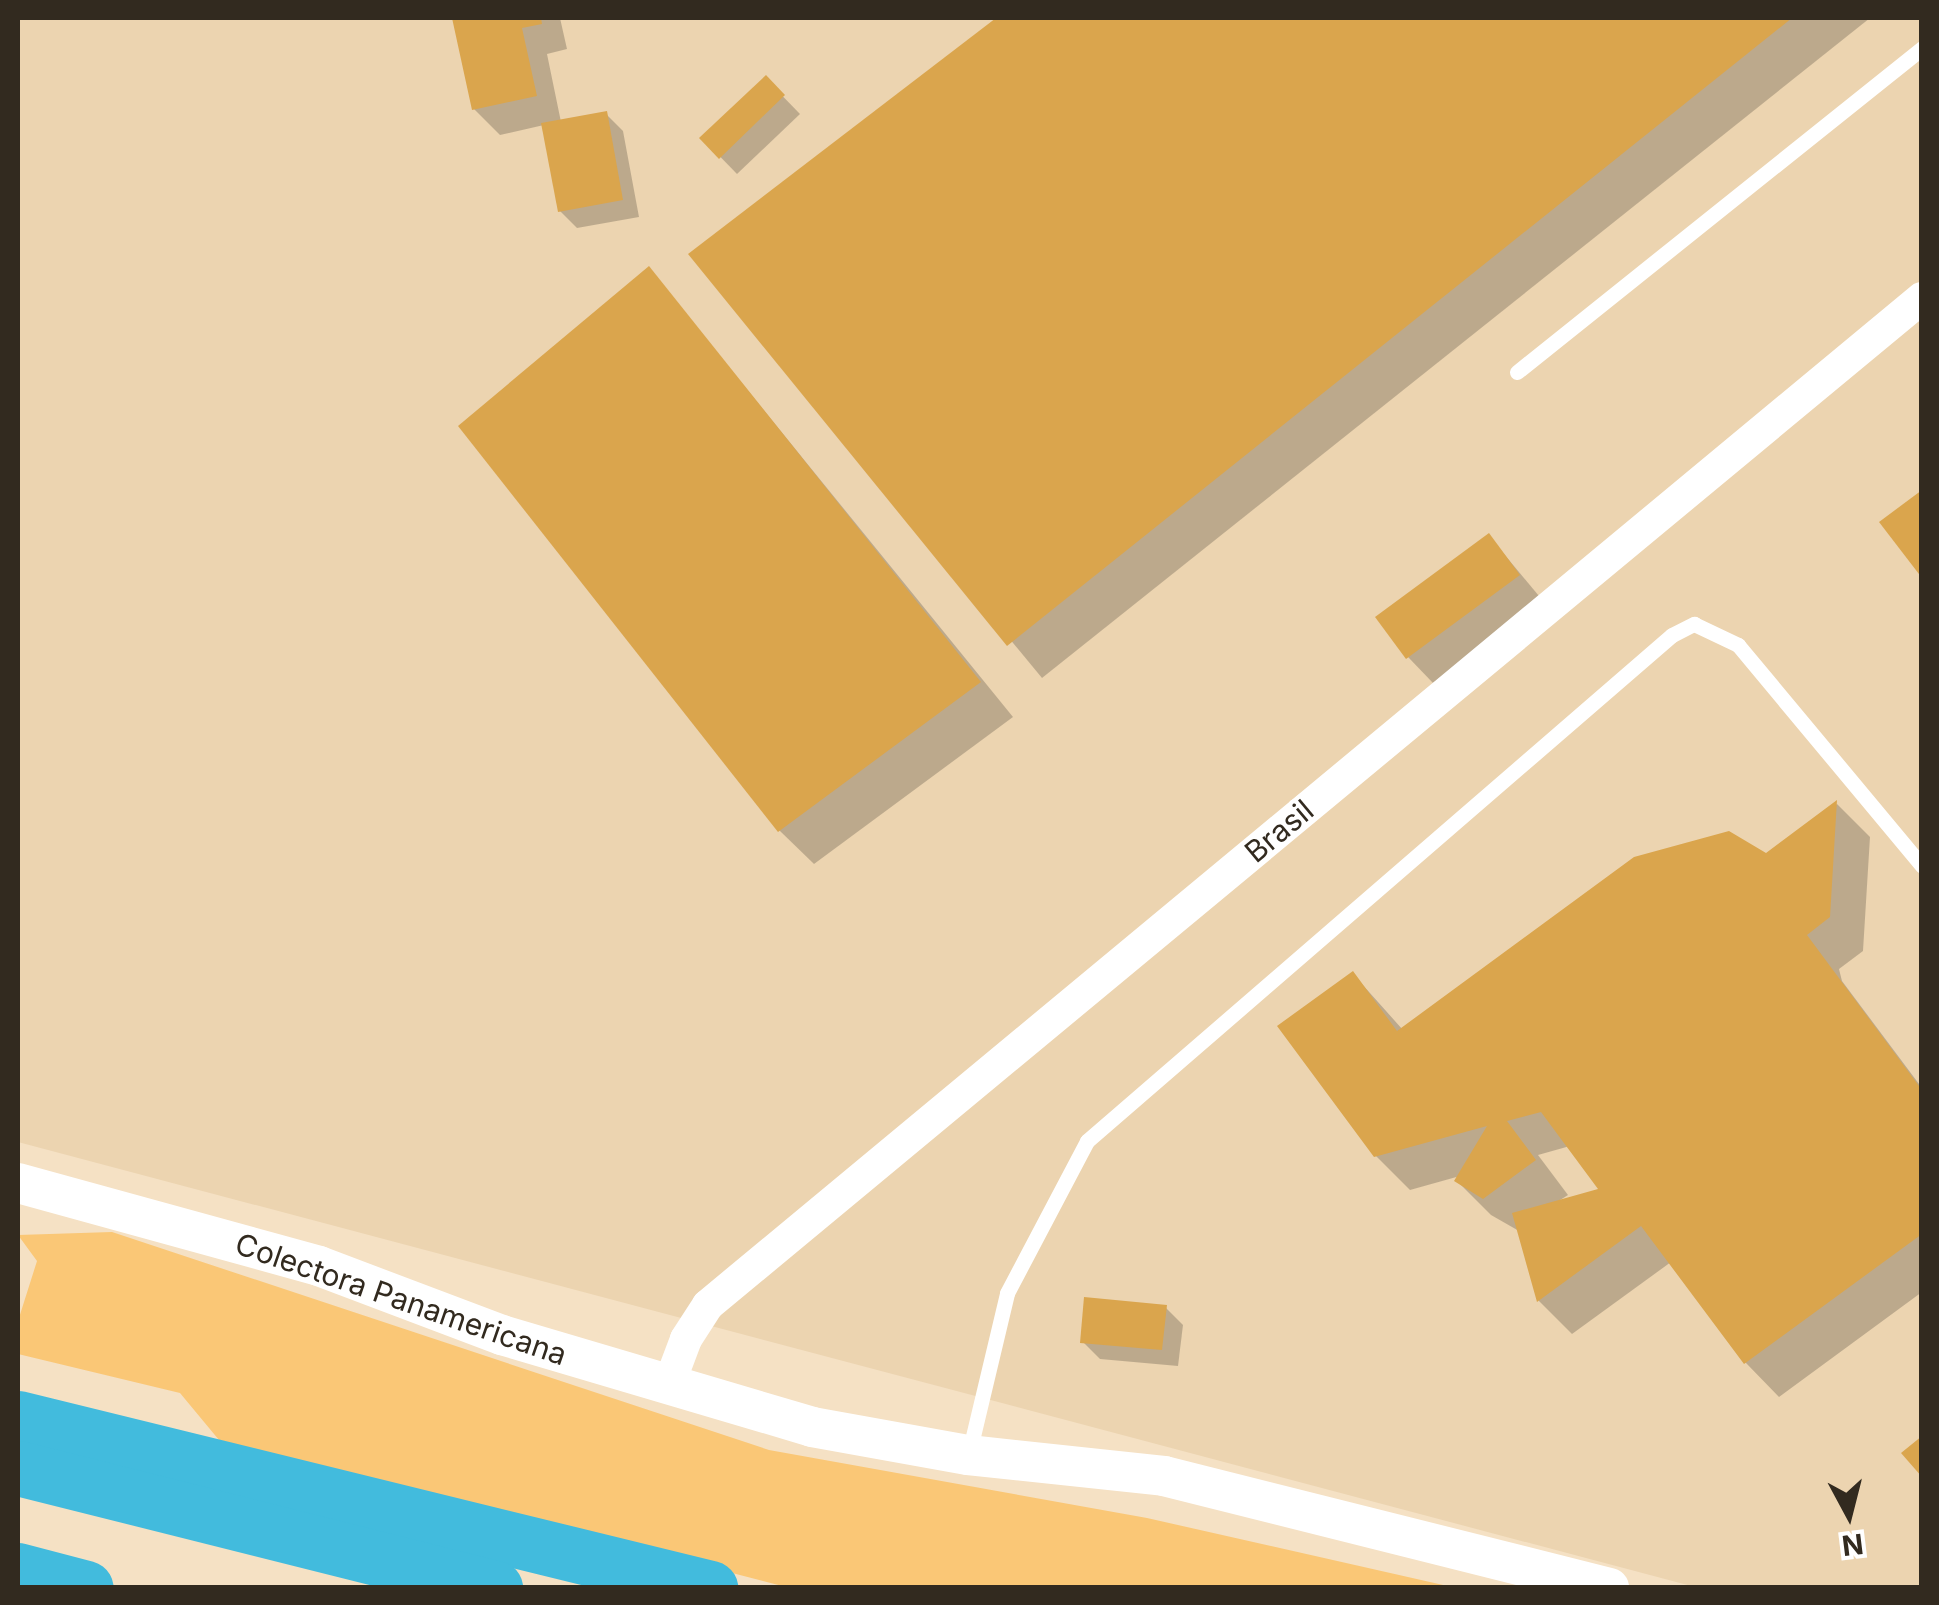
<!DOCTYPE html>
<html>
<head>
<meta charset="utf-8">
<style>
  body { margin:0 }
  #map { position:relative; width:1939px; height:1605px; overflow:hidden; background:#f5e1c4; font-family:Inter,sans-serif }
  div>[style] { position:absolute }
  .built>* { inset:0; background:#ecd4b0 }
  .green>* { inset:0; background:#fac776 }
  .shadow>* { inset:0; background:#0003 }
  .building>* { inset:0; background:#daa54d }
  .service>* { height:15px; margin:-7.5px; padding:0 7.5px; transform-origin:7.5px; border-radius:7.5px; background:#fff }
  .minor>* { height:32px; margin:-16px; padding:0 16px; transform-origin:16px; border-radius:16px; background:#fff }
  .tertiary>* { height:40px; margin:-20px; padding:0 20px; transform-origin:20px; border-radius:20px; background:#fff }
  .motorway>* { height:55px; margin:-27.5px; padding:0 27.5px; transform-origin:27.5px; border-radius:27.5px; background:#42bbdd }
  span { translate:-50% -50%; white-space:nowrap; text-align:center; line-height:1.15; -webkit-text-stroke:8px #fff; paint-order:stroke }
  .street-label { font-size:30px; color:#322a1f }
  .frame { position:absolute; inset:0; border:20px solid #322a1f; pointer-events:none }
  .north { position:absolute; left:1799px; top:1465px; width:100px; height:100px; -webkit-text-stroke:8px #fff; paint-order:stroke; rotate:173deg; font-size:28px; font-weight:700; line-height:40px; text-align:center; color:#322a1f }
  .north::after { content:''; display:block; margin:auto; width:35px; height:45px; background:#322a1f; clip-path:polygon(50% 0,100% 100%,50% 72%,0 100%) }
</style>
</head>
<body>
<div id="map">
  <div class="built">
    <div style="clip-path:polygon(18px 18px,1921px 18px,1921px 1587px,1695px 1587px,18px 1142px)"></div>
  </div>
  <div class="green">
    <div style="clip-path:polygon(112px 1232px,769px 1450px,1147px 1518px,1452px 1587px,786px 1587px,219px 1440px,180px 1393px,18px 1354px,18px 1321px,37px 1261px,18px 1235px)"></div>
  </div>
  <div class="shadow">
    <div style="clip-path:polygon(454px 18px,560px 18px,567px 49px,547px 54px,561px 122px,606px 114px,623px 131px,639px 217px,577px 228px,560px 211px,544px 125px,500px 135px,474px 109px)"></div>
    <div style="clip-path:polygon(1000px 18px,1870px 18px,1042px 678px,692px 254px)"></div>
    <div style="clip-path:polygon(766px 79px,800px 114px,737px 174px,702px 138px)"></div>
    <div style="clip-path:polygon(649px 269px,1013px 717px,814px 864px,780px 831px,462px 426px)"></div>
    <div style="clip-path:polygon(1489px 536px,1544px 602px,1433px 683px,1408px 657px)"></div>
    <div style="clip-path:polygon(evenodd,1837px 804px,1870px 837px,1863px 951px,1839px 969px,1842px 981px,1922px 1088px,1922px 1292px,1779px 1397px,1746px 1363px,1671px 1262px,1572px 1334px,1539px 1301px,1519px 1231px,1491px 1215px,1457px 1181px,1460px 1176px,1410px 1190px,1376px 1156px,1353px 974px,1403px 1030px,1766px 856px,1837px 804px,1570px 1146px,1602px 1190px,1557px 1202px,1568px 1195px,1538px 1155px,1570px 1146px)"></div>
    <div style="clip-path:polygon(1166px 1308px,1183px 1325px,1178px 1366px,1100px 1359px,1083px 1342px)"></div>
  </div>
  <div class="building">
    <div style="clip-path:polygon(452px 18px,541px 18px,542px 24px,522px 28px,537px 96px,472px 110px)"></div>
    <div style="clip-path:polygon(996px 18px,1792px 18px,1007px 646px,688px 254px)"></div>
    <div style="clip-path:polygon(766px 75px,785px 95px,719px 159px,699px 138px)"></div>
    <div style="clip-path:polygon(607px 111px,623px 200px,558px 212px,541px 123px)"></div>
    <div style="clip-path:polygon(649px 266px,981px 682px,778px 832px,458px 426px)"></div>
    <div style="clip-path:polygon(1922px 490px,1922px 578px,1879px 522px)"></div>
    <div style="clip-path:polygon(1489px 533px,1520px 575px,1406px 659px,1375px 617px)"></div>
    <div style="clip-path:polygon(1837px 800px,1830px 917px,1807px 935px,1922px 1090px,1922px 1234px,1744px 1364px,1641px 1226px,1537px 1302px,1512px 1213px,1598px 1189px,1541px 1112px,1507px 1121px,1536px 1160px,1483px 1199px,1454px 1181px,1487px 1126px,1374px 1157px,1277px 1026px,1353px 971px,1397px 1031px,1634px 857px,1729px 831px,1766px 853px)"></div>
    <div style="clip-path:polygon(1084px 1297px,1167px 1305px,1162px 1350px,1080px 1343px)"></div>
    <div style="clip-path:polygon(1922px 1436px,1922px 1477px,1901px 1453px)"></div>
  </div>
  <div class="service">
    <div style="left:1517px;top:372px;width:519px;rotate:-38.66deg"></div>
    <div style="left:969px;top:1453px;width:164px;rotate:-76.6deg"></div>
    <div style="left:1007px;top:1293px;width:172px;rotate:-62.2deg"></div>
    <div style="left:1087px;top:1141px;width:773px;rotate:-40.86deg"></div>
    <div style="left:1672px;top:635px;width:25px;rotate:-27deg"></div>
    <div style="left:1694px;top:624px;width:49px;rotate:25.5deg"></div>
    <div style="left:1738px;top:645px;width:288px;rotate:50.2deg"></div>
  </div>
  <div class="minor">
    <div style="left:668px;top:1387px;width:51px;rotate:-69.4deg"></div>
    <div style="left:686px;top:1339px;width:40px;rotate:-57.1deg"></div>
    <div style="left:708px;top:1305px;width:1577px;rotate:-39.68deg"></div>
  </div>
  <div class="tertiary">
    <div style="left:18px;top:1183px;width:312px;rotate:15.4deg"></div>
    <div style="left:319px;top:1266px;width:196px;rotate:20.7deg"></div>
    <div style="left:502px;top:1335px;width:323px;rotate:16.5deg"></div>
    <div style="left:812px;top:1427px;width:158px;rotate:10.2deg"></div>
    <div style="left:968px;top:1455px;width:197px;rotate:6.1deg"></div>
    <div style="left:1164px;top:1476px;width:459px;rotate:14.1deg"></div>
  </div>
  <div class="motorway">
    <div style="left:18px;top:1418px;width:713px;rotate:13.8deg"></div>
    <div style="left:18px;top:1468px;width:492px;rotate:14.1deg"></div>
    <div style="left:18px;top:1570px;width:70px;rotate:14.8deg"></div>
  </div>
  <div class="street-label">
    <span style="left:1279px;top:831px;rotate:-40deg">Brasil</span>
    <span style="left:401px;top:1299px;rotate:19deg">Colectora Panamericana</span>
  </div>
  <div class="frame"></div>
  <div class="north">N</div>
</div>
</body>
</html>
